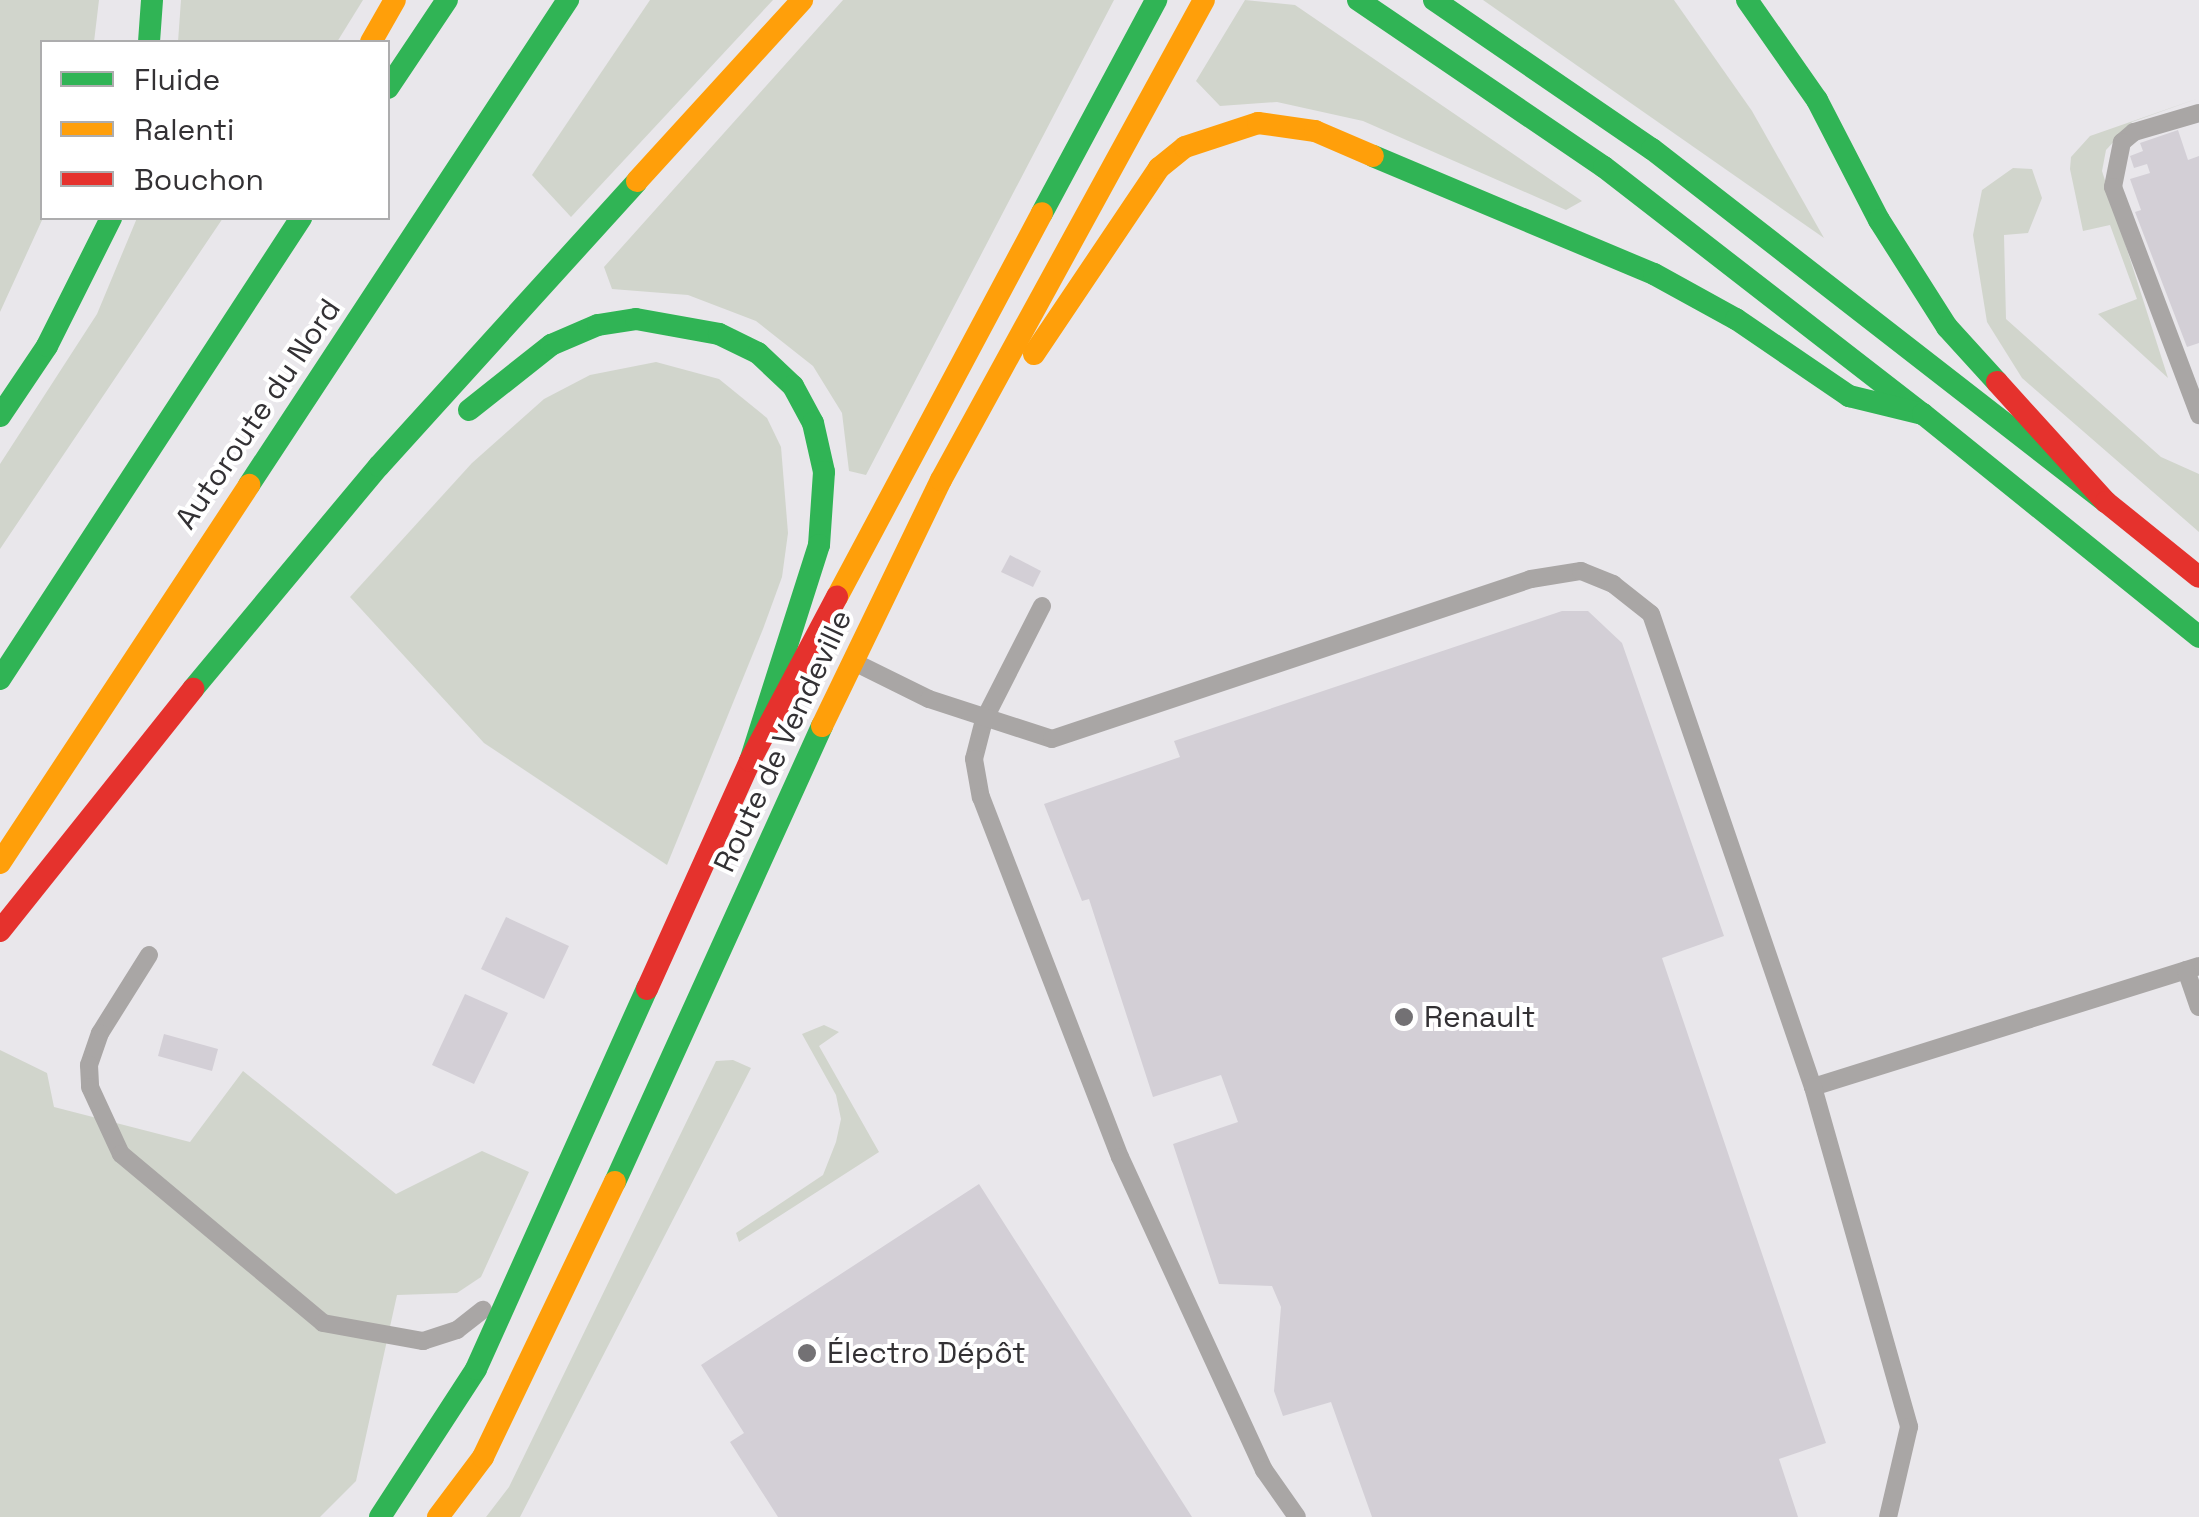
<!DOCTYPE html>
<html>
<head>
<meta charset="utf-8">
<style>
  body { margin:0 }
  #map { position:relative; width:2199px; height:1517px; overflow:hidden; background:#e9e7eb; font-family:"Space Grotesk",sans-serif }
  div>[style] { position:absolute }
  .green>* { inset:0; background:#d1d5cc }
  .building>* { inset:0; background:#d3cfd6 }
  .lane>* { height:18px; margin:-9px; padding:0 9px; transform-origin:9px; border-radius:9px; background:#a9a6a5 }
  .fast>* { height:22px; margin:-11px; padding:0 11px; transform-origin:11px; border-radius:11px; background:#30b455 }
  .slow>* { height:22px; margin:-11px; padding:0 11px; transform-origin:11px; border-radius:11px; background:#ff9f0a }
  .jam>* { height:22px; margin:-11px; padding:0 11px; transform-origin:11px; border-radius:11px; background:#e5322d }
  .dots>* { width:28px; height:28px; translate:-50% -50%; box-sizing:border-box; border:5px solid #fff; border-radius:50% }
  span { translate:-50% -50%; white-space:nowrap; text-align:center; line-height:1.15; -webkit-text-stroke:8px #fff; paint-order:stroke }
  .street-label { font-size:30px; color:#333134 }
  .poi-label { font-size:30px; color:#333134 }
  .left { translate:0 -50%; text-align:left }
  .legend { position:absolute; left:40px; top:40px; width:350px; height:180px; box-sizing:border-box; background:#fff; border:2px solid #adadae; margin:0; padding:12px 18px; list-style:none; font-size:30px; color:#333134 }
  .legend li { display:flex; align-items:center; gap:20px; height:50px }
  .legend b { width:50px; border:2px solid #adadae }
</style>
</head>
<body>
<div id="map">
  <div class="green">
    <div style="clip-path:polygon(0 0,99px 0,94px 42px,42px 42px,43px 218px,0 312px)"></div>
    <div style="clip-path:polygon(181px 0,363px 0,337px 42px,178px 42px)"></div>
    <div style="clip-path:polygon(650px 0,773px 0,571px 217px,532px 175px)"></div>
    <div style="clip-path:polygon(843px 0,1114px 0,866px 475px,849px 471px,842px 413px,813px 366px,756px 321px,688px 295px,612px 289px,604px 267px)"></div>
    <div style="clip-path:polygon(1245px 0,1295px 5px,1582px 201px,1566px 210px,1363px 121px,1277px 102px,1220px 106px,1196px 81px)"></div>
    <div style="clip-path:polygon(1483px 0,1674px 0,1752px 111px,1824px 238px)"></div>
    <div style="clip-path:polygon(2199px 98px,2132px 122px,2106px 150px,2102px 171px,2168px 378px,2098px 314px,2137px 299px,2110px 225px,2083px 231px,2070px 169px,2071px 157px,2090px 136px)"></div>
    <div style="clip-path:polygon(2013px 168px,2032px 169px,2042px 198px,2028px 233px,2004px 235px,2006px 319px,2161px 457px,2199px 474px,2199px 532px,2022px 378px,1987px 322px,1973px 235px,1982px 190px)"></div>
    <div style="clip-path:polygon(137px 218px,223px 218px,0 549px,0 464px,97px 314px)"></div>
    <div style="clip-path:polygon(656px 362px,719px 379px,767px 418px,781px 447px,788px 533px,782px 577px,763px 629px,667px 865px,484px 743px,350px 597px,472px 463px,544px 399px,590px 375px)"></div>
    <div style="clip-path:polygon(824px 1025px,839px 1032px,819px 1046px,879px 1152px,739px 1242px,736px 1233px,823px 1175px,836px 1142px,841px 1119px,836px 1095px,802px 1034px)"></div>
    <div style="clip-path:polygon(0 1050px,47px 1073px,54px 1107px,190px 1142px,243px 1071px,396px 1194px,482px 1151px,529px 1172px,481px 1277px,457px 1293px,397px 1295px,356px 1481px,320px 1517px,0 1517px)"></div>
    <div style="clip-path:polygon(733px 1060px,751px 1068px,520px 1517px,486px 1517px,509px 1487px,716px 1061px)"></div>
  </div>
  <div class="building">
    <div style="clip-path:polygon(2178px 130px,2188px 160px,2199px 156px,2199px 343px,2187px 347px,2135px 212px,2141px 210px,2130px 179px,2150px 173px,2147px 164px,2134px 168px,2130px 156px,2143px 151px,2140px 143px)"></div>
    <div style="clip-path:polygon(1010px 555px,1041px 571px,1033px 587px,1001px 572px)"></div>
    <div style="clip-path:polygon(1562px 611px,1588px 611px,1622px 643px,1724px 936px,1662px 958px,1826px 1443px,1779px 1459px,1798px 1517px,1372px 1517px,1331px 1402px,1283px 1416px,1274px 1391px,1281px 1307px,1272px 1286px,1219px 1284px,1173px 1144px,1238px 1122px,1221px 1075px,1153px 1097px,1089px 899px,1082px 901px,1044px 804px,1180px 757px,1174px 741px)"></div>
    <div style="clip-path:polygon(506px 917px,569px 946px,544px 999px,481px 969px)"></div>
    <div style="clip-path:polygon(465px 994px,508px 1013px,474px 1084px,432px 1065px)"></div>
    <div style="clip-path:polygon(164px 1034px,218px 1049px,212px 1071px,158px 1056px)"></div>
    <div style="clip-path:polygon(979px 1184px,1192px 1517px,778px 1517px,730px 1442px,744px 1433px,701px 1365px)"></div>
  </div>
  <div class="lane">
    <div style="left:2199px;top:113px;width:68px;rotate:163.7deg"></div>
    <div style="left:2134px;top:132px;width:16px;rotate:140deg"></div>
    <div style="left:2122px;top:142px;width:46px;rotate:101.3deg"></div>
    <div style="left:2113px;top:187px;width:244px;rotate:69.3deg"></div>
    <div style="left:1042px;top:606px;width:128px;rotate:117deg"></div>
    <div style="left:984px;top:720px;width:40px;rotate:104.4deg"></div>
    <div style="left:974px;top:759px;width:39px;rotate:80deg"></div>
    <div style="left:981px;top:797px;width:386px;rotate:68.9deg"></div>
    <div style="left:1120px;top:1157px;width:345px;rotate:65.3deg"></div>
    <div style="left:1264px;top:1470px;width:57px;rotate:54.9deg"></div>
    <div style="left:856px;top:663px;width:81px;rotate:26.3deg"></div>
    <div style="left:929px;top:699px;width:129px;rotate:18deg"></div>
    <div style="left:1052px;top:739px;width:505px;rotate:-18.47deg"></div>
    <div style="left:1531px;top:579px;width:51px;rotate:-9.1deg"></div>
    <div style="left:1581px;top:571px;width:35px;rotate:22deg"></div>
    <div style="left:1613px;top:584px;width:48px;rotate:38.3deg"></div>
    <div style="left:1651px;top:614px;width:500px;rotate:71.1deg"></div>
    <div style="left:1813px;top:1087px;width:405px;rotate:-17.4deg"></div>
    <div style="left:149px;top:955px;width:92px;rotate:122.1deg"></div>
    <div style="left:100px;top:1033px;width:34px;rotate:109deg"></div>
    <div style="left:89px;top:1065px;width:22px;rotate:87deg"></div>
    <div style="left:90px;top:1087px;width:74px;rotate:65.2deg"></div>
    <div style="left:121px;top:1154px;width:263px;rotate:39.9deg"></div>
    <div style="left:323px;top:1323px;width:102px;rotate:10.2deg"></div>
    <div style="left:423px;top:1341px;width:36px;rotate:-18deg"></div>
    <div style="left:457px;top:1330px;width:33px;rotate:-38deg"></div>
    <div style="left:2186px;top:970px;width:39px;rotate:71deg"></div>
    <div style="left:1813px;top:1087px;width:353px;rotate:74.2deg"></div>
    <div style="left:1909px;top:1427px;width:92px;rotate:103.1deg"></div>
  </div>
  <div class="fast">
    <div style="left:1358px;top:0;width:297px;rotate:34.2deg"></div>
    <div style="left:1604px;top:167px;width:403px;rotate:37.8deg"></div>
    <div style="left:1434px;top:0;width:264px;rotate:34.4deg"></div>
    <div style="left:1652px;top:149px;width:575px;rotate:37.87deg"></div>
    <div style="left:1747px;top:0;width:122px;rotate:55deg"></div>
    <div style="left:1817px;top:100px;width:135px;rotate:62.7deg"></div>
    <div style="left:1879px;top:220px;width:127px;rotate:57.6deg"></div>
    <div style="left:1947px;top:327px;width:74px;rotate:47.7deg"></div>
    <div style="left:149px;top:42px;width:42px;rotate:-85.9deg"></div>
    <div style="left:388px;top:88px;width:106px;rotate:-56.2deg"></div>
    <div style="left:1373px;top:156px;width:305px;rotate:22.8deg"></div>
    <div style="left:1654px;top:274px;width:94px;rotate:28.8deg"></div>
    <div style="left:1736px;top:319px;width:137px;rotate:34.3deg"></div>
    <div style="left:1849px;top:396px;width:76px;rotate:13.7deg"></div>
    <div style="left:1923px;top:414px;width:355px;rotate:38.9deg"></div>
    <div style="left:1042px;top:213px;width:242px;rotate:-61.8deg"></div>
    <div style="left:469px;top:410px;width:105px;rotate:-38.4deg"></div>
    <div style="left:551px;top:345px;width:51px;rotate:-23.1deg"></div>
    <div style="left:598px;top:325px;width:38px;rotate:-9deg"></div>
    <div style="left:636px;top:319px;width:84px;rotate:10.2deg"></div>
    <div style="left:719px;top:334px;width:43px;rotate:26deg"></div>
    <div style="left:758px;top:353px;width:48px;rotate:43.3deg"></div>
    <div style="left:793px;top:386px;width:42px;rotate:61.6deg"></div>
    <div style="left:813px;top:423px;width:50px;rotate:77.3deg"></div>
    <div style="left:824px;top:472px;width:73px;rotate:93.9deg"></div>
    <div style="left:819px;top:545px;width:227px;rotate:107.7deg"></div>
    <div style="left:0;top:416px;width:84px;rotate:-56.1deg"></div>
    <div style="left:47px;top:346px;width:143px;rotate:-63.4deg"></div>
    <div style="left:249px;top:485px;width:581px;rotate:-56.67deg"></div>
    <div style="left:0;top:679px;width:551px;rotate:-56.86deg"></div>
    <div style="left:193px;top:689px;width:290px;rotate:-50.2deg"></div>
    <div style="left:379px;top:466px;width:384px;rotate:-47.8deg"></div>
    <div style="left:615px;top:1182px;width:501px;rotate:-65.58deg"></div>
    <div style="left:380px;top:1517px;width:176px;rotate:-57deg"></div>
    <div style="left:476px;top:1369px;width:417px;rotate:-65.8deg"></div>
  </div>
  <div class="slow">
    <div style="left:371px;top:42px;width:48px;rotate:-60.3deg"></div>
    <div style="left:637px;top:181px;width:245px;rotate:-47.6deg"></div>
    <div style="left:1034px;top:354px;width:224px;rotate:-56.1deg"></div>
    <div style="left:1159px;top:168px;width:33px;rotate:-39deg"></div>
    <div style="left:1185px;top:147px;width:77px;rotate:-18.2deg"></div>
    <div style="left:1258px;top:123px;width:58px;rotate:8deg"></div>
    <div style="left:1315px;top:131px;width:63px;rotate:23.3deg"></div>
    <div style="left:837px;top:597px;width:435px;rotate:-61.9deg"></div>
    <div style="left:822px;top:726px;width:273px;rotate:-64.2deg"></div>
    <div style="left:941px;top:480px;width:547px;rotate:-61.28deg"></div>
    <div style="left:0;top:863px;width:453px;rotate:-56.6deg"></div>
    <div style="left:438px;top:1517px;width:75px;rotate:-53.1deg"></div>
    <div style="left:483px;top:1457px;width:305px;rotate:-64.4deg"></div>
  </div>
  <div class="jam">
    <div style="left:1997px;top:382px;width:162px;rotate:47.8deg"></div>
    <div style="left:2106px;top:502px;width:119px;rotate:38.9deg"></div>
    <div style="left:0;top:931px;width:310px;rotate:-51.4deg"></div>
    <div style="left:647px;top:989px;width:250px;rotate:-65.7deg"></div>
    <div style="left:750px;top:761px;width:186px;rotate:-62.1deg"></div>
  </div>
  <div class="dots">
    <div style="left:1404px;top:1017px;background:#737174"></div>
    <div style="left:807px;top:1353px;background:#737174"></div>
  </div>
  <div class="street-label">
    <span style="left:258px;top:414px;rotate:-56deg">Autoroute du Nord</span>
    <span style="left:783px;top:741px;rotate:-65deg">Route de Vendeville</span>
  </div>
  <div class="poi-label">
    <span class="left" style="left:1424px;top:1017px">Renault</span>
    <span class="left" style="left:827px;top:1353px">Électro Dépôt</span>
  </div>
  <ul class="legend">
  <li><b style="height:12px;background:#30b455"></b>Fluide</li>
  <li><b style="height:12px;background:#ff9f0a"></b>Ralenti</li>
  <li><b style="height:12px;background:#e5322d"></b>Bouchon</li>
  </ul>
</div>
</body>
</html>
